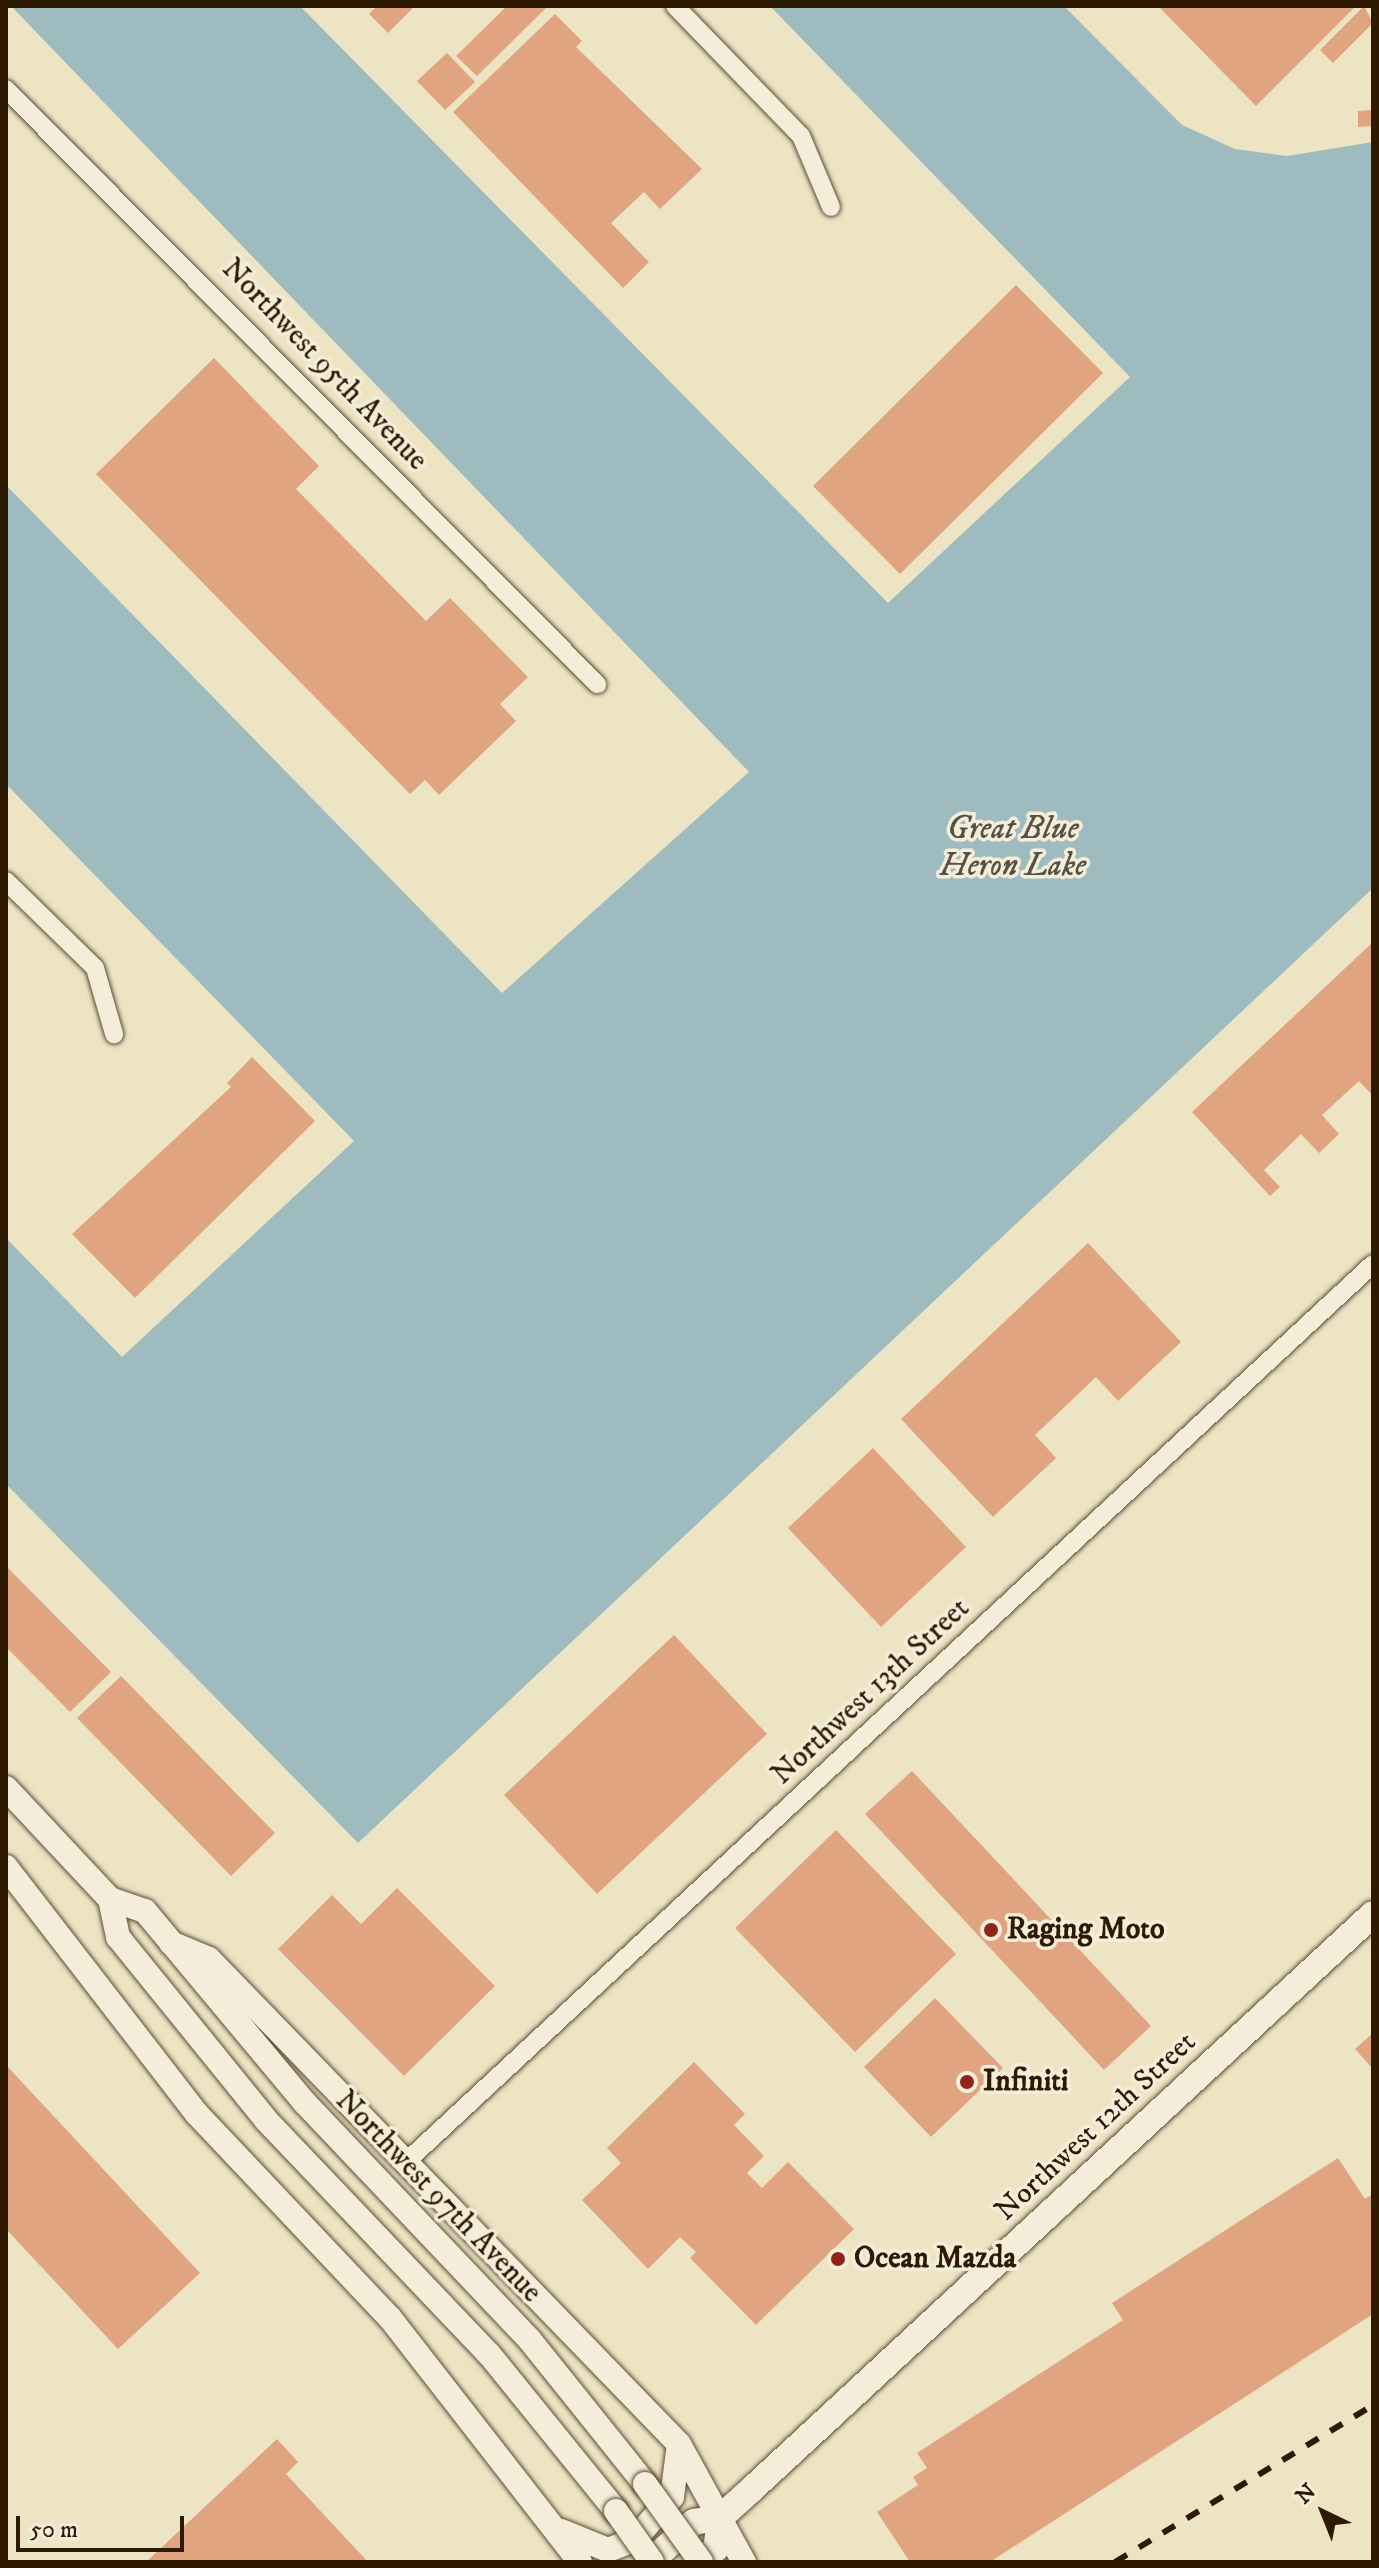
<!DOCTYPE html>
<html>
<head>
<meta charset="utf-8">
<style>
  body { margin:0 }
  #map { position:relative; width:1379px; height:2568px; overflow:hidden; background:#ede4c4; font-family:"IM FELL DW Pica",serif }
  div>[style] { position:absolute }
  .water>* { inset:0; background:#9ebcbf }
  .building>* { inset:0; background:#e0a580 }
  .roads { filter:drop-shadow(0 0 2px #5e4c33) drop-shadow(0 0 2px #5e4c33) }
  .minor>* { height:18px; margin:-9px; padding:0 9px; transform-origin:9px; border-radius:9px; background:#f3edd9 }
  .tertiary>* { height:24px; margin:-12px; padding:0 12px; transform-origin:12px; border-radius:12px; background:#f3edd9 }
  .secondary>* { height:26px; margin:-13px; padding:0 13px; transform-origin:13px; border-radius:13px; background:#f3edd9 }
  .rail>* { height:6px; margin-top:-3px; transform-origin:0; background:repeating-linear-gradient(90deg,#2e1903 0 14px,transparent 0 28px) }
  .bridges { filter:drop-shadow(0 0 2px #5e4c33) drop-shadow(0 0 2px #5e4c33) }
  .tertiary-bridge>* { height:24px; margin:-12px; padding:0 12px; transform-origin:12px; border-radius:12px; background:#f3edd9 }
  .dots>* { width:22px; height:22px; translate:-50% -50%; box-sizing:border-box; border:4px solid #f3edd9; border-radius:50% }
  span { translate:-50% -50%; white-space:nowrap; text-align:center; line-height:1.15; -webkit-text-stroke:7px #f3edd9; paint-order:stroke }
  .street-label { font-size:30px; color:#2e1903 }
  .poi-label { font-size:30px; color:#2e1903; font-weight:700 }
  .left { translate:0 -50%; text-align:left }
  .water-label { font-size:32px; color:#555245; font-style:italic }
  .frame { position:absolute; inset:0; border:8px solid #2e1903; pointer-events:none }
  .north { position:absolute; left:1283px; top:2472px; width:80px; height:80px; -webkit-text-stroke:6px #f3edd9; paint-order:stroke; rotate:317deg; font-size:22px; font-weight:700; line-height:32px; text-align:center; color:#2e1903 }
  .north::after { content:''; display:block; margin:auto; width:28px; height:36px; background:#2e1903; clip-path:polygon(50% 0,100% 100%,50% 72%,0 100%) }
  .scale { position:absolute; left:16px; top:2516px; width:168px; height:36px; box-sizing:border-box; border:4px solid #2e1903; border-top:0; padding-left:10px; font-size:24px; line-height:28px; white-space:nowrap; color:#2e1903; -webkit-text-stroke:6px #f3edd9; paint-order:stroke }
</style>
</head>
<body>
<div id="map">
  <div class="water">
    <div style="clip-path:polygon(11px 6px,300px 6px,888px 603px,1130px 377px,770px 6px,1064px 6px,1182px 125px,1235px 149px,1287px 156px,1373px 142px,1373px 888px,358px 1843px,6px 1484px,6px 1238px,122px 1357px,354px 1141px,6px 784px,6px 485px,502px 993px,749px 772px)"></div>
  </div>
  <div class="building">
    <div style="clip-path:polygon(377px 6px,415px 6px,388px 33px,369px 14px)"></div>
    <div style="clip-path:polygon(507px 6px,548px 6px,477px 76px,456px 56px)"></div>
    <div style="clip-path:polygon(1158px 6px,1356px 6px,1256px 106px)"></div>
    <div style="clip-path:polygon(1364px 6px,1373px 23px,1333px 63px,1320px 50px)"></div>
    <div style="clip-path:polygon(555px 14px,582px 41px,576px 47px,702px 169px,660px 209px,644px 192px,611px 223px,649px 262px,623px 288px,453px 112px)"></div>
    <div style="clip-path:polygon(447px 53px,475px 82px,445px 110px,417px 81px)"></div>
    <div style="clip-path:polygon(1373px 110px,1373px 126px,1358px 127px,1358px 111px)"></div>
    <div style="clip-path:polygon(1016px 285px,1103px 373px,900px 574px,813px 486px)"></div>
    <div style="clip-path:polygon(214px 358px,319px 466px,296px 489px,426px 621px,450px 598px,528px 677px,500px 704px,516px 721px,439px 795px,425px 780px,410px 794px,96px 474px)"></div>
    <div style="clip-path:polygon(1373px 942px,1373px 1096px,1359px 1081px,1322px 1115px,1339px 1134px,1319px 1153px,1301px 1134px,1264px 1170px,1280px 1187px,1270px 1196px,1192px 1112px)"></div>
    <div style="clip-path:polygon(252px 1057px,315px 1121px,135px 1298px,72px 1234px,231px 1087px,227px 1083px)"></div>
    <div style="clip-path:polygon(1088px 1243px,1181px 1342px,1118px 1401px,1096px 1377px,1035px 1435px,1056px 1458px,993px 1517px,901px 1419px)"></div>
    <div style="clip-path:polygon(873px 1448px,966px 1547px,881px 1627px,788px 1528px)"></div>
    <div style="clip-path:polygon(6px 1566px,111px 1672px,70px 1712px,6px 1647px)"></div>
    <div style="clip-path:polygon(674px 1635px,767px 1734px,597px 1894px,504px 1795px)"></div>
    <div style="clip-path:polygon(121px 1676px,275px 1833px,231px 1876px,77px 1718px)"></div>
    <div style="clip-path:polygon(912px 1771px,1151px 2026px,1104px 2070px,865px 1814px)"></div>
    <div style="clip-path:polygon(836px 1830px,956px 1954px,855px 2052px,735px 1928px)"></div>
    <div style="clip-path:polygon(397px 1888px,495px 1986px,404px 2076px,278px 1949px,332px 1895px,361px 1924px)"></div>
    <div style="clip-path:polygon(935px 1998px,1003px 2068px,931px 2137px,864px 2067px)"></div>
    <div style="clip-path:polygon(1373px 2033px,1373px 2069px,1355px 2049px)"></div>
    <div style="clip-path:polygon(694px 2062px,745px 2114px,734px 2125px,764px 2156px,747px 2173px,762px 2188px,788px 2162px,854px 2229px,756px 2325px,690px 2258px,696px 2252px,680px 2237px,648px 2269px,582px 2200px,621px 2163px,607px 2148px)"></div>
    <div style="clip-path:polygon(6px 2065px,200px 2273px,118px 2349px,6px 2229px)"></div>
    <div style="clip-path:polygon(1338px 2158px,1365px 2199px,1373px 2194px,1373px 2314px,990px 2562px,910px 2562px,877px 2512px,918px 2485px,913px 2477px,927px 2468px,917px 2453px,1123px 2320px,1112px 2303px)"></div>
    <div style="clip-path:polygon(277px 2439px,298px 2462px,286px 2474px,368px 2562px,146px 2562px)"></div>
  </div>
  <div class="roads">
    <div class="minor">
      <div style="left:675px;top:6px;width:181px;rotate:45.9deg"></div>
      <div style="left:801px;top:136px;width:77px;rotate:67.1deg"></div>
      <div style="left:6px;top:89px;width:839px;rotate:45.19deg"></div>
      <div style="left:6px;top:881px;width:124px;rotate:44.3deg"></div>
      <div style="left:95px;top:968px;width:69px;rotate:73.9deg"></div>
      <div style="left:407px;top:2161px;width:1318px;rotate:-42.88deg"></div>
    </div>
    <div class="tertiary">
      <div style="left:6px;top:1788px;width:152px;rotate:46.9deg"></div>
      <div style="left:110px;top:1899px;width:39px;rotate:78deg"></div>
      <div style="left:118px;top:1937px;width:235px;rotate:51deg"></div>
      <div style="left:266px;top:2120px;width:323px;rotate:46.4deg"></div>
      <div style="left:489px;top:2354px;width:202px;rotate:51deg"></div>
      <div style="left:6px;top:1867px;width:312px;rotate:52.3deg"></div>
      <div style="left:197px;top:2114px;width:281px;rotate:46.6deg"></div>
      <div style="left:390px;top:2318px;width:309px;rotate:52.1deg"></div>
      <div style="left:110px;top:1899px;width:37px;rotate:19deg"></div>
      <div style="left:145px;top:1911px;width:250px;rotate:50.2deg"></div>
      <div style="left:305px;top:2103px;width:325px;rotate:46.5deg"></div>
      <div style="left:529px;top:2339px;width:186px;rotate:51.3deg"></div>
      <div style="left:171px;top:1943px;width:41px;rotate:22.8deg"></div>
      <div style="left:209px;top:1959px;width:675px;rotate:45.9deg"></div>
      <div style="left:679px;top:2444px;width:135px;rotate:61.2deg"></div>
      <div style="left:561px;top:2531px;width:51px;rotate:22deg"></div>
      <div style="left:608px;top:2550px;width:28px;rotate:-21deg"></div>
      <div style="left:634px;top:2540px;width:57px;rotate:-48.5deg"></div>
      <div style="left:672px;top:2497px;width:53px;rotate:-82.5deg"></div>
    </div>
    <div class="secondary">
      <div style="left:650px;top:2562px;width:59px;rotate:-42.3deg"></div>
      <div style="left:694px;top:2522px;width:27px;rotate:-10deg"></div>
      <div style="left:721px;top:2517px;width:42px;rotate:-42.1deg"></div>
      <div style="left:752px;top:2489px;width:846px;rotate:-42.8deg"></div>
      <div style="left:701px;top:2562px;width:21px;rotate:-43deg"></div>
      <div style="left:716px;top:2548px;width:31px;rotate:-81deg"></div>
    </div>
  </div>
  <div class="rail">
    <div style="left:1115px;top:2562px;width:302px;rotate:-31.3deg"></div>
  </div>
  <div class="bridges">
    <div class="tertiary-bridge">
      <div style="left:645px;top:2484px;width:96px;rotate:54.3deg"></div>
      <div style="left:616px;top:2511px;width:62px;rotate:54.8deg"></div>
    </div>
  </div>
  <div class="dots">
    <div style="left:991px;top:1930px;background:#8f2418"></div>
    <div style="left:967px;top:2082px;background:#8f2418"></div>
    <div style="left:838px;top:2259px;background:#8f2418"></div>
  </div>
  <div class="street-label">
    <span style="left:324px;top:365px;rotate:46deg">Northwest 95th Avenue</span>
    <span style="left:871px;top:1692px;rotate:-43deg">Northwest 13th Street</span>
    <span style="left:1096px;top:2127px;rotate:-43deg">Northwest 12th Street</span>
    <span style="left:438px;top:2197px;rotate:46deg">Northwest 97th Avenue</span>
  </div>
  <div class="poi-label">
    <span class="left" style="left:1007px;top:1930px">Raging Moto</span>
    <span class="left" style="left:983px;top:2082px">Infiniti</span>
    <span class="left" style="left:854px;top:2259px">Ocean Mazda</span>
  </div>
  <div class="water-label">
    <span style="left:1013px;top:848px">Great Blue<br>Heron Lake</span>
  </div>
  <div class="frame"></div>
  <div class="north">N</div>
  <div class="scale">50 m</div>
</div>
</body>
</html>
